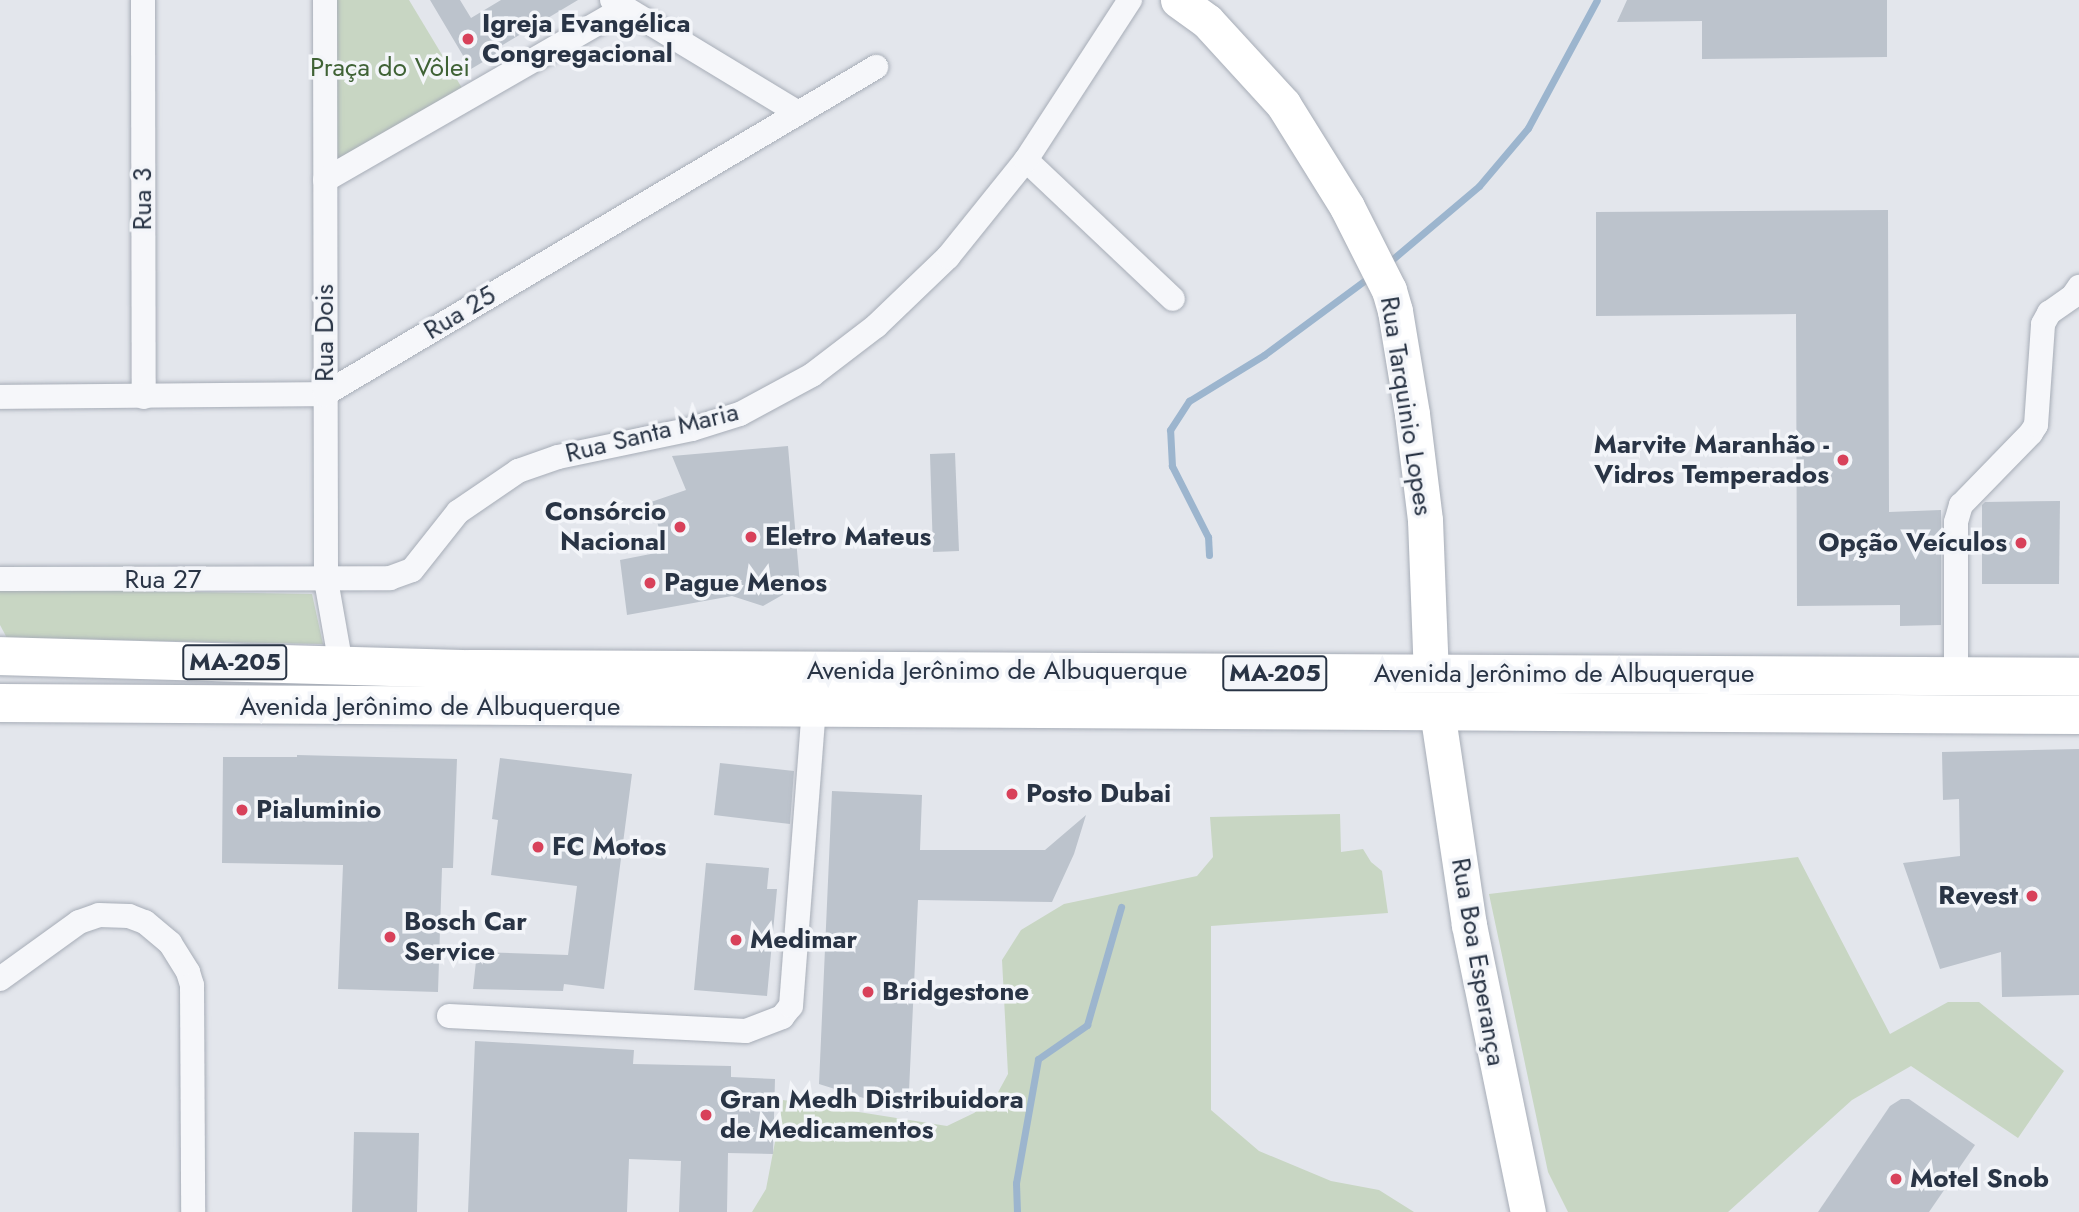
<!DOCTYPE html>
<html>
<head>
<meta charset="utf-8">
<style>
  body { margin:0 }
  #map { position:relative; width:2079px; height:1212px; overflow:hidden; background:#e3e6ec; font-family:Jost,sans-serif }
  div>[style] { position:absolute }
  .green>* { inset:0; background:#c8d6c3 }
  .stream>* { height:7px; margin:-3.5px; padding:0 3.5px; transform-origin:3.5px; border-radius:3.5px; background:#9cb5ce }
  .building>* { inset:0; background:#bcc3cc }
  .roads { filter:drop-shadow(0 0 2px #a7adb7) drop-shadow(0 0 2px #a7adb7) }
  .street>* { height:24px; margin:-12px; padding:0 12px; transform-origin:12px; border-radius:12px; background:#f6f7fa }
  .secondary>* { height:35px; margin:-17.5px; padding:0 17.5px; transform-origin:17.5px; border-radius:17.5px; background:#fff }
  .primary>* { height:38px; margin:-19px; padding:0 19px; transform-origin:19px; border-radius:19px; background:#fff }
  .dots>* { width:19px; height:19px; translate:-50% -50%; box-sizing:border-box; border:4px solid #f3f5f9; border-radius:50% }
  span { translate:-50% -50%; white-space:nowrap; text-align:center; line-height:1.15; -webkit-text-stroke:7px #f3f5f9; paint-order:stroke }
  .shield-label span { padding:2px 5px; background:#f3f5f9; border:2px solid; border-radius:5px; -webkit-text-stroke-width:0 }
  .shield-label { font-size:24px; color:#293445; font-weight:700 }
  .poi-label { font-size:26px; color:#293445; font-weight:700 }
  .left { translate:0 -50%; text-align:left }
  .right { translate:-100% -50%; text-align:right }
  .park-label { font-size:26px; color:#3f6235 }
  .street-label { font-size:26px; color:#293445 }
</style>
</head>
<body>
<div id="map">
  <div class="green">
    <div style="clip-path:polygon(336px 0,409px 0,462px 88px,337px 161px)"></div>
    <div style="clip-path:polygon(0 589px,312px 594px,323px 644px,7px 638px,0 625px)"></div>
    <div style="clip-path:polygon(1340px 814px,1341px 852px,1363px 849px,1371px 862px,1382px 871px,1388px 913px,1211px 926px,1211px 1110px,1259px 1151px,1331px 1181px,1379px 1190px,1414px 1212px,752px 1212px,766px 1189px,783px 1100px,947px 1126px,974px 1113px,996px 1096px,1008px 1074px,1002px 960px,1021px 930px,1064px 904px,1197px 876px,1213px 857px,1210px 817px)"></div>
    <div style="clip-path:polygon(1798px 857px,1890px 1034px,1948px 1002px,1979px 1002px,2064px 1071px,2018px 1138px,1911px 1066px,1852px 1100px,1728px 1212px,1568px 1212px,1548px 1172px,1489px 894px)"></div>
  </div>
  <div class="stream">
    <div style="left:1388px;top:263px;width:119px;rotate:-40.2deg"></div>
    <div style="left:1479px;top:186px;width:76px;rotate:-49.8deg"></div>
    <div style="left:1528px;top:128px;width:145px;rotate:-61.7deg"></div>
    <div style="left:1209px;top:555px;width:18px;rotate:-93deg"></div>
    <div style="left:1208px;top:537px;width:80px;rotate:-116.9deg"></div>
    <div style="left:1172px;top:466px;width:36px;rotate:-93deg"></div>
    <div style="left:1170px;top:430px;width:35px;rotate:-57deg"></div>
    <div style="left:1189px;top:401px;width:88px;rotate:-31.5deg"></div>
    <div style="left:1264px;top:355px;width:134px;rotate:-36.5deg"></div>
    <div style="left:1017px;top:1212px;width:29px;rotate:-92deg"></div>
    <div style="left:1016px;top:1183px;width:126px;rotate:-79.9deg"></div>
    <div style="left:1038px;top:1059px;width:60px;rotate:-34.8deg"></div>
    <div style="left:1087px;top:1025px;width:123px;rotate:-73.9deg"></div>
  </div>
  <div class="building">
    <div style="clip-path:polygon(430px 0,460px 0,471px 18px,501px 0,578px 0,501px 46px,503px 50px,471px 69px)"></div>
    <div style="clip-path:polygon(1627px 0,1887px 0,1887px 57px,1702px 59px,1702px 21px,1617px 22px)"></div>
    <div style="clip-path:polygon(1888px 210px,1889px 512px,1941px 510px,1941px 625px,1900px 626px,1900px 605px,1797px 606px,1796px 314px,1596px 316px,1596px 212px)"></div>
    <div style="clip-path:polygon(788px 446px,800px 585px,763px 606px,732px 596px,627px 615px,620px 560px,666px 551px,651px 502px,686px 490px,672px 456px)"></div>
    <div style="clip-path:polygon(955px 453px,959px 551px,933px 552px,930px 454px)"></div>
    <div style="clip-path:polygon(2060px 501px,2059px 584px,1982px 584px,1982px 505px,1985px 502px)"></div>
    <div style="clip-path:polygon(2079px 749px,2079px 995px,2002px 997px,2001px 952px,1940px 969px,1903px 863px,1960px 856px,1959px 799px,1943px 800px,1942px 752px)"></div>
    <div style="clip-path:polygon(297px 755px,457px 759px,453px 868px,442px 868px,438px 992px,338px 989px,343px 865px,222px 863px,223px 757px,297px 757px)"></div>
    <div style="clip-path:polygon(500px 758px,632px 774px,604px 989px,564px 984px,563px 991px,473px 989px,477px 952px,568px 955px,577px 886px,491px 875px,498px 820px,492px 819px)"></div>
    <div style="clip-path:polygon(720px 763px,794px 771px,790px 824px,714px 815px)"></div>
    <div style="clip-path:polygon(832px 791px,922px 795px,920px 850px,1045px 850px,1086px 815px,1074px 854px,1052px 902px,918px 900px,908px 1112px,819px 1084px)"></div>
    <div style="clip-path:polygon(706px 863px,769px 868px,767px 889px,777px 889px,767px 996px,694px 990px)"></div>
    <div style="clip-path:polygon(475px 1041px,634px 1050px,633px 1064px,731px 1066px,731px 1077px,775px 1079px,773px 1154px,728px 1153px,727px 1212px,679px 1212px,681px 1161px,629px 1159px,627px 1212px,468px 1212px)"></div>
    <div style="clip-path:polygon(1901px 1099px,1909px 1099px,1975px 1145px,1929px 1212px,1818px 1212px,1890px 1106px)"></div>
    <div style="clip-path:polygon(354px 1132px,419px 1133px,417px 1212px,352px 1212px)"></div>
  </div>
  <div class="roads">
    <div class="street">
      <div style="left:143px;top:0;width:397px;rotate:89.9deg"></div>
      <div style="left:325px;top:0;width:580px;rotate:89.9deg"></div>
      <div style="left:326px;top:580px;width:86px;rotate:80deg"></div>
      <div style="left:612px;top:0;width:216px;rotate:31.2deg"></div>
      <div style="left:1026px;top:160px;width:202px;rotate:43.4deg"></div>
      <div style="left:325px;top:180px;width:343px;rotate:-29.9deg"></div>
      <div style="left:0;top:397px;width:325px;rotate:-0.5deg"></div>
      <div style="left:325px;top:394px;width:641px;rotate:-30.69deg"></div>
      <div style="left:0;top:579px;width:390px;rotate:-0.1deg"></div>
      <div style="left:390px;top:578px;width:23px;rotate:-20deg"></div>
      <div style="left:412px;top:570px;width:74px;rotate:-51.6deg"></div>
      <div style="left:458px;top:512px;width:73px;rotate:-34.3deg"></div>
      <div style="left:518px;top:471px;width:42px;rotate:-19.3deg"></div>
      <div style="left:558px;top:457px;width:137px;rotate:-11.8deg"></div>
      <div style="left:692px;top:429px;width:50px;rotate:-17.4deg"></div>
      <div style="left:740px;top:414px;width:82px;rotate:-28.4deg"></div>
      <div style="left:812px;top:375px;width:81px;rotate:-37.4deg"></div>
      <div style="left:876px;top:326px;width:100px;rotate:-43.8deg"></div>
      <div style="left:948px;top:257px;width:124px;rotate:-51.2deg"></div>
      <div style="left:1026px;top:160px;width:191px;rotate:-57deg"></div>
      <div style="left:1956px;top:676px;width:154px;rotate:-90deg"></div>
      <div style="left:1956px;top:522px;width:18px;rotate:-74deg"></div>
      <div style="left:1961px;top:505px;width:100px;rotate:-45.8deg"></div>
      <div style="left:2031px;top:433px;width:9px;rotate:-58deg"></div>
      <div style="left:2036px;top:425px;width:101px;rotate:-86deg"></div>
      <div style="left:2043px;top:324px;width:13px;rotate:-61deg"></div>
      <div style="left:2049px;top:313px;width:29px;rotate:-35deg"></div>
      <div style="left:2073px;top:296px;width:11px;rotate:-56deg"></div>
      <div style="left:0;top:979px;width:97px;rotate:-35.8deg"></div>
      <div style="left:79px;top:922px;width:21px;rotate:-19deg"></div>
      <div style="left:99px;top:915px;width:30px;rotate:2deg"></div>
      <div style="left:129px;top:916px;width:17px;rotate:21deg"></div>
      <div style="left:145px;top:922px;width:33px;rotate:40deg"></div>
      <div style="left:170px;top:943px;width:34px;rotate:58deg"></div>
      <div style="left:188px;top:972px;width:14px;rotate:73deg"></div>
      <div style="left:192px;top:985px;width:227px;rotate:89.7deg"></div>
      <div style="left:449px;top:1016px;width:297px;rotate:2.9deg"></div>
      <div style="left:746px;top:1031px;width:39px;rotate:-21deg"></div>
      <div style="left:782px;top:1017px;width:14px;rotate:-51deg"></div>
      <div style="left:791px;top:1006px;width:298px;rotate:-85.6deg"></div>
    </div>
    <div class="secondary">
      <div style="left:1178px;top:0;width:36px;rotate:36deg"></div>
      <div style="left:1207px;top:21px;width:113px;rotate:47.5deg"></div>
      <div style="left:1283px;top:104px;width:121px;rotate:58.1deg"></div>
      <div style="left:1347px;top:207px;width:93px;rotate:63.2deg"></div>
      <div style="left:1389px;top:290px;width:22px;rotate:74deg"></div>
      <div style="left:1395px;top:311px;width:104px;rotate:80.6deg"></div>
      <div style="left:1412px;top:414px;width:107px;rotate:83deg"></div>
      <div style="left:1425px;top:520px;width:154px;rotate:87.8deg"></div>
      <div style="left:1437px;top:711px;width:216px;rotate:81.5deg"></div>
      <div style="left:1469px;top:925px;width:293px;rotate:78.4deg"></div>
    </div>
    <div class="primary">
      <div style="left:0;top:656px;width:470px;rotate:1.6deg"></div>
      <div style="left:470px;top:669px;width:1609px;rotate:0.28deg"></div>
      <div style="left:0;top:703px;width:2079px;rotate:0.33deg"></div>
    </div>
  </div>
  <div class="dots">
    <div style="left:468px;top:39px;background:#d8415a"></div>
    <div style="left:1843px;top:460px;background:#d8415a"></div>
    <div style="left:680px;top:527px;background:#d8415a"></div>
    <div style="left:751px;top:537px;background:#d8415a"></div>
    <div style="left:2021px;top:543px;background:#d8415a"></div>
    <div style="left:650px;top:583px;background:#d8415a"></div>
    <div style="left:1012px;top:794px;background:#d8415a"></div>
    <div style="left:242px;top:810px;background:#d8415a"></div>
    <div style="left:538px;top:847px;background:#d8415a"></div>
    <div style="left:2032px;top:896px;background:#d8415a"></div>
    <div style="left:390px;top:937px;background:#d8415a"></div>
    <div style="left:736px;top:940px;background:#d8415a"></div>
    <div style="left:868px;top:992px;background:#d8415a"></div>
    <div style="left:706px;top:1115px;background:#d8415a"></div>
    <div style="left:1896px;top:1179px;background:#d8415a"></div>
  </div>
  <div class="shield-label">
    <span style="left:235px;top:662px">MA-205</span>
    <span style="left:1275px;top:673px">MA-205</span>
  </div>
  <div class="poi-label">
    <span class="left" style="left:482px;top:39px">Igreja Evangélica<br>Congregacional</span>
    <span class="right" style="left:1829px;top:460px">Marvite Maranhão -<br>Vidros Temperados</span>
    <span class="right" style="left:666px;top:527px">Consórcio<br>Nacional</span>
    <span class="left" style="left:765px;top:537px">Eletro Mateus</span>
    <span class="right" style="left:2007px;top:543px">Opção Veículos</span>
    <span class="left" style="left:664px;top:583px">Pague Menos</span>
    <span class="left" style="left:1026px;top:794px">Posto Dubai</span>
    <span class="left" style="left:256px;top:810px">Pialuminio</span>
    <span class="left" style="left:552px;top:847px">FC Motos</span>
    <span class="right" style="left:2018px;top:896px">Revest</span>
    <span class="left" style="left:404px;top:937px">Bosch Car<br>Service</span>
    <span class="left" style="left:750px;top:940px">Medimar</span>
    <span class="left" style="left:882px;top:992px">Bridgestone</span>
    <span class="left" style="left:720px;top:1115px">Gran Medh Distribuidora<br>de Medicamentos</span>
    <span class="left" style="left:1910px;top:1179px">Motel Snob</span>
  </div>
  <div class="park-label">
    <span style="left:390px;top:68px">Praça do Vôlei</span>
  </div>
  <div class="street-label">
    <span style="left:143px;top:199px;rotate:-90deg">Rua 3</span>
    <span style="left:460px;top:313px;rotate:-31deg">Rua 25</span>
    <span style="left:325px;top:333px;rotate:-90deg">Rua Dois</span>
    <span style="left:1406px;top:406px;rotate:81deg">Rua Tarquinio Lopes</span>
    <span style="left:652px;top:433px;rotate:-14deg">Rua Santa Maria</span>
    <span style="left:163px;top:580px">Rua 27</span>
    <span style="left:997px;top:671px">Avenida Jerônimo de Albuquerque</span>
    <span style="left:1564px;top:674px">Avenida Jerônimo de Albuquerque</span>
    <span style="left:430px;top:707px">Avenida Jerônimo de Albuquerque</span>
    <span style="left:1478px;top:962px;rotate:80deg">Rua Boa Esperança</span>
  </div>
</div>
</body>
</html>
